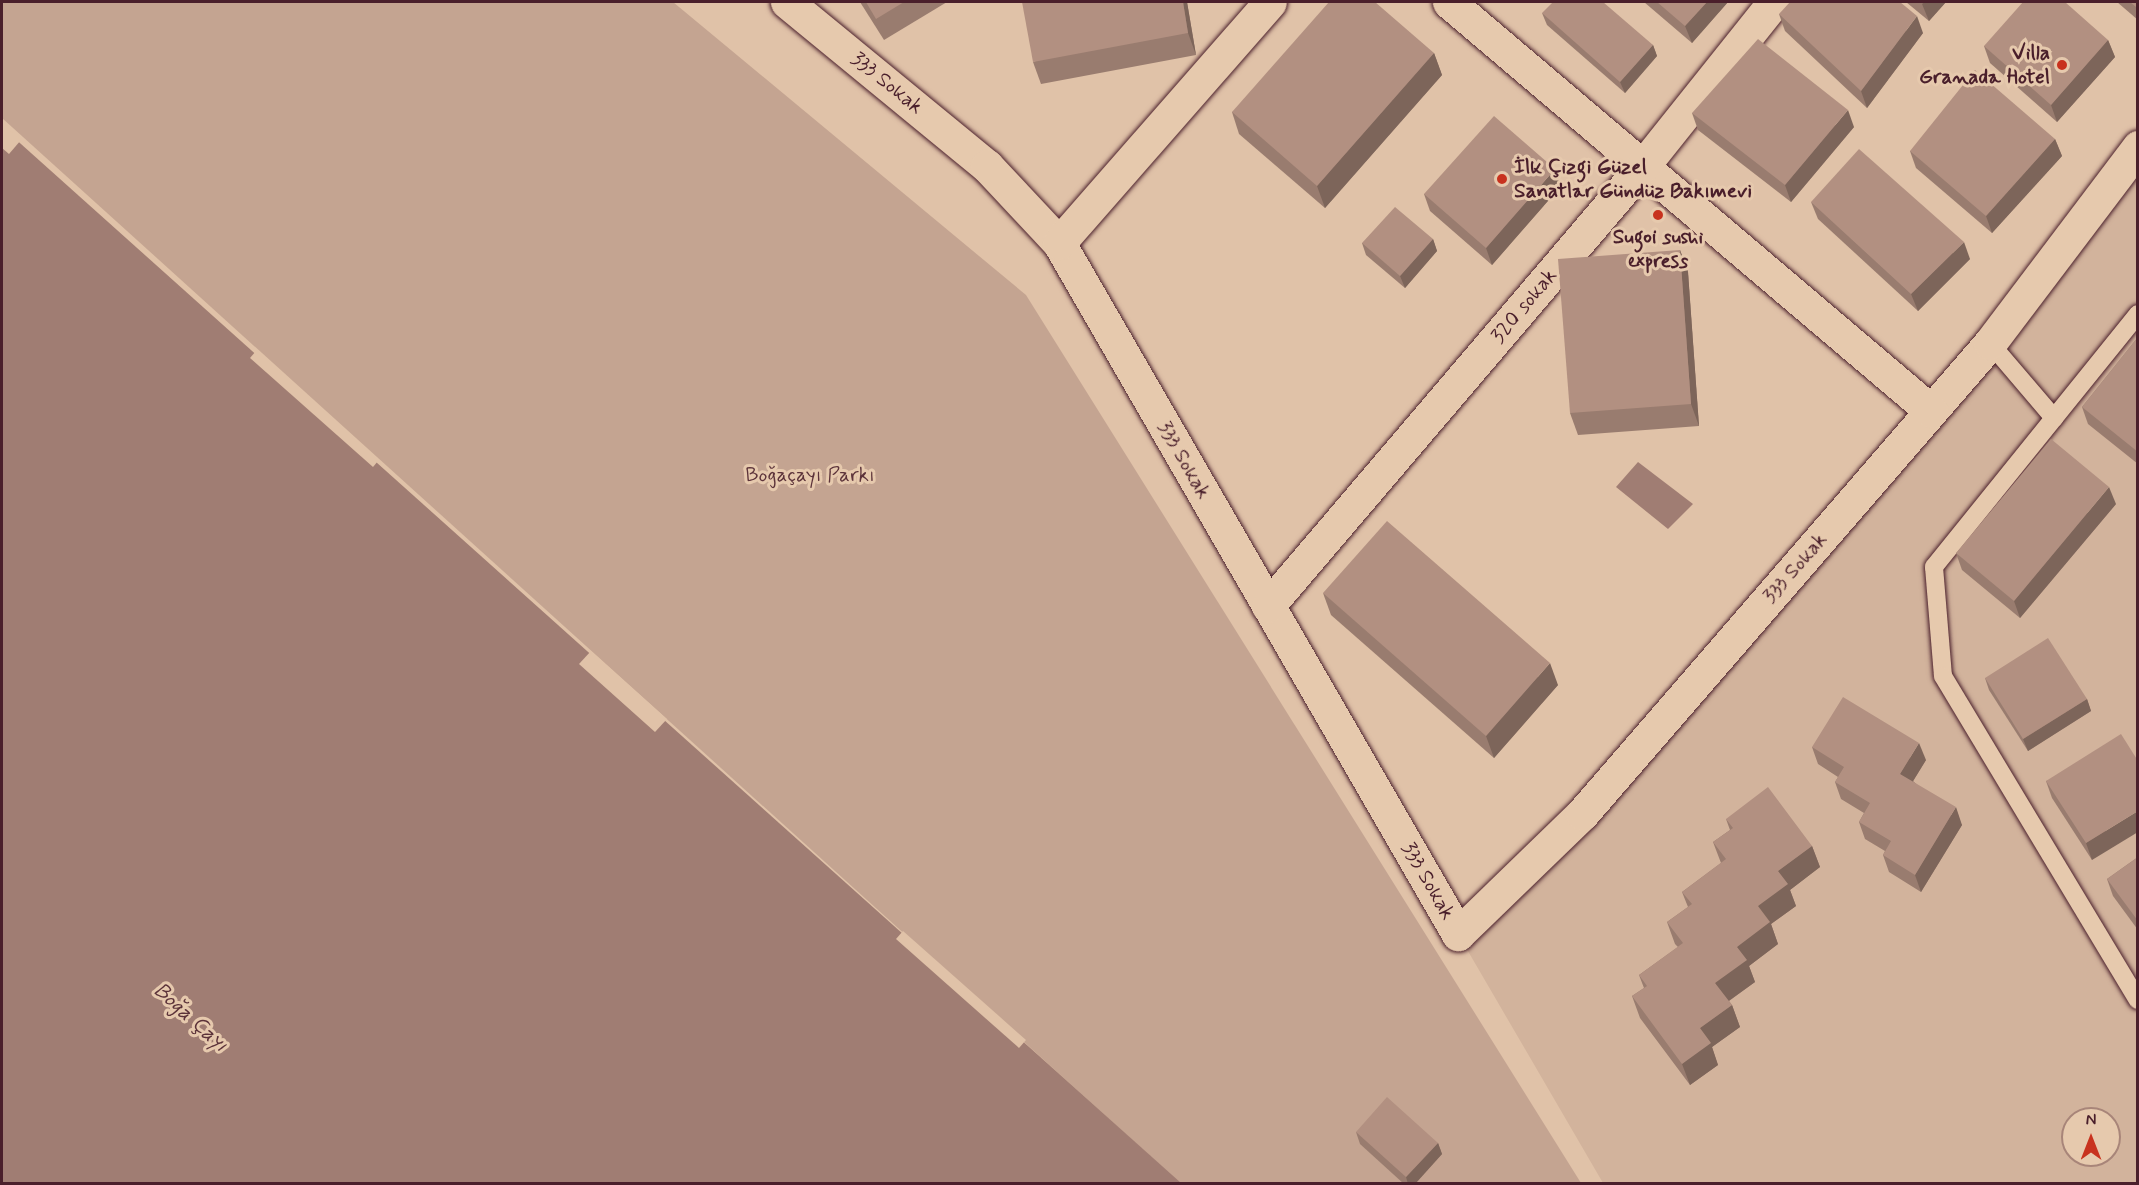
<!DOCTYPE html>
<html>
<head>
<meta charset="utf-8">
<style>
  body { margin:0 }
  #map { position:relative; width:2139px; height:1185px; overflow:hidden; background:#e0c2a8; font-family:Mynerve,sans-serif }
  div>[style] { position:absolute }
  .built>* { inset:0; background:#d2b39c }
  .green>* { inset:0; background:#c4a491 }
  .water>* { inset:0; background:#a07d73 }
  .pier>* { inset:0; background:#e0c2a8 }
  .roads { filter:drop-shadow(0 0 2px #4a1f2b) drop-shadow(0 0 2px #4a1f2b) }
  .service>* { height:18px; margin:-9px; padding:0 9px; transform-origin:9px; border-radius:9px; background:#e6c9ad }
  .minor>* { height:33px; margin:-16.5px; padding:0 16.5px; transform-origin:16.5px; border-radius:16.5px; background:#e6c9ad }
  .wall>* { inset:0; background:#997c6f }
  .shaded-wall>* { inset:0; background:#7d655a }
  .building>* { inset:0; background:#b29081 }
  .dots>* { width:16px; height:16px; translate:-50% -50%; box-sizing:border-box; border:3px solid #e6c9ad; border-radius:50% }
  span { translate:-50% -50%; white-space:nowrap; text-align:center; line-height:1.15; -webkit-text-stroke:6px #e6c9ad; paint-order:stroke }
  .poi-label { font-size:21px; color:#4a1f2b; font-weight:700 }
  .right { translate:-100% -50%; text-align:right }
  .left { translate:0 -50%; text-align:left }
  .street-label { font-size:21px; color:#4a1f2b }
  .park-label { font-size:21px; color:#5c333a }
  .water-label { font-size:22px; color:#5b3239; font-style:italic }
  .frame { position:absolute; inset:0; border:3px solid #4a1f2b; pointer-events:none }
  .north { position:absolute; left:2061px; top:1107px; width:60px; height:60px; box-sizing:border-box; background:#e6c9ad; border:2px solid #a88579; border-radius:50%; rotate:0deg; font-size:16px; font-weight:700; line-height:24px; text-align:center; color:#4a1f2b }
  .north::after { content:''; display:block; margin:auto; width:21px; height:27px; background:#c8321e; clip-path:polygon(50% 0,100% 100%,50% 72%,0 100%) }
</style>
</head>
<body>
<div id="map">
  <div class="built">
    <div style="clip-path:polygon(evenodd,2137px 147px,2137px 1183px,1603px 1183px,1458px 934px,2137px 147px,2073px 1119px,2109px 1119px,2109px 1155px,2073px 1155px,2073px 1119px)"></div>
  </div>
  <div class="green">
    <div style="clip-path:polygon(2px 2px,673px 2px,1026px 295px,1581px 1183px,1180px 1183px,2px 118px)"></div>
  </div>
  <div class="water">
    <div style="clip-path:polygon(2px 127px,1181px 1183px,2px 1183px)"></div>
    <div style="clip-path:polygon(1638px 462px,1693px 504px,1668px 529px,1616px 487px)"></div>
  </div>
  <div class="pier">
    <div style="clip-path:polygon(2px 124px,21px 140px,9px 154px,2px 148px)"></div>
    <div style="clip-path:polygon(256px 351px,378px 461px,373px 467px,250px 358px)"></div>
    <div style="clip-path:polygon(591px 651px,667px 719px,655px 732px,579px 664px)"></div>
    <div style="clip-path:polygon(903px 931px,1026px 1040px,1019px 1048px,896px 939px)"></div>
  </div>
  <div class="roads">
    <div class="service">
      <div style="left:2138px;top:314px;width:325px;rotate:128.9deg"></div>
      <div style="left:1934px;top:567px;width:109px;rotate:85.3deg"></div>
      <div style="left:1943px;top:676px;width:378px;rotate:59deg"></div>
      <div style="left:1990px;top:343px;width:99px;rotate:49.5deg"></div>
    </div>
    <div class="minor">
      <div style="left:787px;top:2px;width:259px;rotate:39.4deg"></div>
      <div style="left:987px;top:166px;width:105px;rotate:46.9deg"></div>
      <div style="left:1059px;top:243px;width:798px;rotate:60deg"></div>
      <div style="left:1458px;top:934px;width:173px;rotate:-44.1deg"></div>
      <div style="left:1582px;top:814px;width:623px;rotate:-49.1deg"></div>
      <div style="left:1990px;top:343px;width:246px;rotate:-52.9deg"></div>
      <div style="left:1449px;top:2px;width:632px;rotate:40.32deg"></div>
      <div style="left:1059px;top:243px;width:320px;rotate:-48.8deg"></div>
      <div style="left:1268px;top:606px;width:578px;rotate:-49.56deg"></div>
      <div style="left:1643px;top:166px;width:210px;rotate:-51.4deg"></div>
    </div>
  </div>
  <div class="wall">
    <div style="clip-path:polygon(860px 2px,947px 2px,884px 40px)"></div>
    <div style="clip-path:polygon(1187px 2px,1196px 55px,1041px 84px,1033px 62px)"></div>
    <div style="clip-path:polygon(1644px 2px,1728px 2px,1692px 43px)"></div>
    <div style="clip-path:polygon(1906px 2px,1946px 2px,1929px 21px)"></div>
    <div style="clip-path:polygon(2117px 2px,2138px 2px,2138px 20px)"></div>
    <div style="clip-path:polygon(1542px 13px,1653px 45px,1657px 56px,1625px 93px,1547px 25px)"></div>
    <div style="clip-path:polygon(1779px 14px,1923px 33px,1867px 108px,1785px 31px)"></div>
    <div style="clip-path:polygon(2108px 40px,2115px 57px,2057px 122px,1990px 63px,1984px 46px)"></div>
    <div style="clip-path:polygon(1434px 53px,1442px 75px,1325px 208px,1239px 134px,1232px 112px)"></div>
    <div style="clip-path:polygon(1692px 113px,1854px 127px,1791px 202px,1698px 130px)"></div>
    <div style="clip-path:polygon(2055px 139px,2062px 156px,1992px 233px,1916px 168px,1910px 151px)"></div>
    <div style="clip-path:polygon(1561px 186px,1492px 265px,1430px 211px,1424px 194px)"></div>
    <div style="clip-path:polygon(1811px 202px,1970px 259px,1918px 311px,1818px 219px)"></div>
    <div style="clip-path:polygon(1433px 239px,1437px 251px,1405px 288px,1366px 255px,1362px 243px)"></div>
    <div style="clip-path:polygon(1680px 250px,1688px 272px,1699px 426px,1578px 435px,1570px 413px)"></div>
    <div style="clip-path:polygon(2138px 337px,2138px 464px,2088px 424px,2082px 407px)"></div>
    <div style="clip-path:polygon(2116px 504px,2020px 618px,1962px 570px,1956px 553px)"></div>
    <div style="clip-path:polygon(1323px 593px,1558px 685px,1494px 758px,1331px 615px)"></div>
    <div style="clip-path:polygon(1985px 678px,2087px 699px,2091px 711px,2028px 751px,1989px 690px)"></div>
    <div style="clip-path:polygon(1812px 747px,1926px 760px,1913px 781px,1962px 825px,1921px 892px,1889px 872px,1883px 855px,1885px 851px,1865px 839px,1859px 822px,1864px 813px,1841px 799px,1835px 782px,1838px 777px,1818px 764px)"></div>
    <div style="clip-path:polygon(2138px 761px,2092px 860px,2052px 798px,2046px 781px)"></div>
    <div style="clip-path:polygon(1726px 819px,1812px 846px,1820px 867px,1790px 890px,1796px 906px,1771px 924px,1778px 944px,1749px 966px,1755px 982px,1729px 1001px,1732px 1005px,1740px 1027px,1712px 1047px,1718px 1065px,1690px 1085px,1640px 1018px,1632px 996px,1644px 988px,1639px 975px,1678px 947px,1675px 944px,1667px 922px,1688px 907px,1682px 892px,1721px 863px,1713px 842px,1730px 830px)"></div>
    <div style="clip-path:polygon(2138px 857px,2138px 930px,2113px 896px,2107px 879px)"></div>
    <div style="clip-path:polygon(1356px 1132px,1438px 1143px,1442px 1154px,1415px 1184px,1404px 1184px,1360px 1144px)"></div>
  </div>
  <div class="shaded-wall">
    <div style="clip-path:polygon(1183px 2px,1187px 2px,1196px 55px,1188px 33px)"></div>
    <div style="clip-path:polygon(1707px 2px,1728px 2px,1692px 43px,1685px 26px)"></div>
    <div style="clip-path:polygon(1925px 2px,1946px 2px,1929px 21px,1922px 4px)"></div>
    <div style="clip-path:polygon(1917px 16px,1923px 33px,1867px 108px,1861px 91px)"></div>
    <div style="clip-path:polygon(2108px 40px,2115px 57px,2057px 122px,2051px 105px)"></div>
    <div style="clip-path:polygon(1653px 45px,1657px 56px,1625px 93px,1620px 82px)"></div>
    <div style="clip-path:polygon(1434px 53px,1442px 75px,1325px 208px,1317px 186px)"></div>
    <div style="clip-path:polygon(1848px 110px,1854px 127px,1791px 202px,1785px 185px)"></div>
    <div style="clip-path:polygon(2055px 139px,2062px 156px,1992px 233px,1986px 216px)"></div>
    <div style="clip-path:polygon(1555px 169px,1561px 186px,1492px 265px,1486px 248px)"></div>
    <div style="clip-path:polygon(1433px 239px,1437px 251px,1405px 288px,1400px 276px)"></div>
    <div style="clip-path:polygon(1964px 242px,1970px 259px,1918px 311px,1911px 294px)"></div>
    <div style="clip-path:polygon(1680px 250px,1688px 272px,1699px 426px,1691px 404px)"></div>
    <div style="clip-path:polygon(2109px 487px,2116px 504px,2020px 618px,2014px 601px)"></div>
    <div style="clip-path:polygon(1550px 663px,1558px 685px,1494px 758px,1486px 736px)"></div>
    <div style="clip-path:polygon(2087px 699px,2091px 711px,2028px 751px,2023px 739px)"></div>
    <div style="clip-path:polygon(1919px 743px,1926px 760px,1907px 791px,1900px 774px)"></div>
    <div style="clip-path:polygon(1956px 807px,1962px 825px,1921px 892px,1915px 875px)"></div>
    <div style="clip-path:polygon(2138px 811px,2138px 832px,2092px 860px,2086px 843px)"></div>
    <div style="clip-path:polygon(1812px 846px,1820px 867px,1790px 890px,1796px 906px,1771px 924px,1778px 944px,1749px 966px,1755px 982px,1723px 1005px,1715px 983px,1737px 947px,1758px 906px,1778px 871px)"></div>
    <div style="clip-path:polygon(1732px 1005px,1740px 1027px,1712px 1047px,1718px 1065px,1690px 1085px,1682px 1064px,1700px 1028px)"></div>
    <div style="clip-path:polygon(1438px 1143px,1442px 1154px,1415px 1184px,1408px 1184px,1406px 1177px)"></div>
  </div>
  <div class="building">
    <div style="clip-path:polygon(866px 2px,904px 2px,876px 19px)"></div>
    <div style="clip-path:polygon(1022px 2px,1183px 2px,1188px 33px,1033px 62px)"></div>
    <div style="clip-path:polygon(1329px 2px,1375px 2px,1434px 53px,1317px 186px,1232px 112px)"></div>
    <div style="clip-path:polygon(1553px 2px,1603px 2px,1653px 45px,1620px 82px,1542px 13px)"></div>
    <div style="clip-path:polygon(1657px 2px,1707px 2px,1685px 26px)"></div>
    <div style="clip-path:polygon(1790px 2px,1900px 2px,1917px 16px,1861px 91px,1779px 14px)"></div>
    <div style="clip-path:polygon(2023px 2px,2065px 2px,2108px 40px,2051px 105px,1984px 46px)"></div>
    <div style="clip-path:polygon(2130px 2px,2138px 2px,2138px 6px,2136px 7px)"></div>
    <div style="clip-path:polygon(1758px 39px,1848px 110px,1785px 185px,1692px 113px)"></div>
    <div style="clip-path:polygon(1975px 70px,2055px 139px,1986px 216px,1910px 151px)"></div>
    <div style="clip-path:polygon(1494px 116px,1555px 169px,1486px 248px,1424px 194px)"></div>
    <div style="clip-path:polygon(1859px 149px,1964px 242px,1911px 294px,1811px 202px)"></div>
    <div style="clip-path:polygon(1395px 207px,1433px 239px,1400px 276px,1362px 243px)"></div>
    <div style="clip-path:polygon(1680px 250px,1691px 404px,1570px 413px,1558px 259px)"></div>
    <div style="clip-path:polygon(2138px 337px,2138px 452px,2082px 407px)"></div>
    <div style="clip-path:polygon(2051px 439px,2109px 487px,2014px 601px,1956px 553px)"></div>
    <div style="clip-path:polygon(1387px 521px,1550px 663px,1486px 736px,1323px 593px)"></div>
    <div style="clip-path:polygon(2048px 638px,2087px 699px,2023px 739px,1985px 678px)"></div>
    <div style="clip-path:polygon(1843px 697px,1919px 743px,1900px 774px,1956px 807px,1915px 875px,1883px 855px,1891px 841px,1859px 822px,1870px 803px,1835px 782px,1844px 767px,1812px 747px)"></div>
    <div style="clip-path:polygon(2121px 734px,2138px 761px,2138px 811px,2086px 843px,2046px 781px)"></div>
    <div style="clip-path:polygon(1768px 787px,1812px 846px,1778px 871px,1788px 884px,1758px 906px,1770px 922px,1737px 947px,1747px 960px,1715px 983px,1732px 1005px,1700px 1028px,1711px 1043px,1682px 1064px,1632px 996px,1647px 986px,1639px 975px,1683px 943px,1667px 922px,1692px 904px,1682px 892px,1726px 859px,1713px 842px,1733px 828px,1726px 819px)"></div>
    <div style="clip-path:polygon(2138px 857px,2138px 921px,2107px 879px)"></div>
    <div style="clip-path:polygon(1387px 1097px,1438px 1143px,1406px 1177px,1356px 1132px)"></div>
  </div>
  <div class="dots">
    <div style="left:2062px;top:65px;background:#c8321e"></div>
    <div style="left:1502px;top:179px;background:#c8321e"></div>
    <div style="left:1658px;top:215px;background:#c8321e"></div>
  </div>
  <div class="poi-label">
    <span class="right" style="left:2050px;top:65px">Villa<br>Granada Hotel</span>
    <span class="left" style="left:1514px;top:179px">İlk Çizgi Güzel<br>Sanatlar Gündüz Bakımevi</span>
    <span style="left:1658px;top:249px">Sugoi sushi<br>express</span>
  </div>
  <div class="street-label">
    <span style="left:887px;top:83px;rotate:39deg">333 Sokak</span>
    <span style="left:1524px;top:306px;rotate:-50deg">320 sokak</span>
    <span style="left:1184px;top:460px;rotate:60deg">333 Sokak</span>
    <span style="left:1795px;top:568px;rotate:-49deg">333 Sokak</span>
    <span style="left:1428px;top:881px;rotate:60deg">333 Sokak</span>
  </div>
  <div class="park-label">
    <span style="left:810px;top:475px">Boğaçayı Parkı</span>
  </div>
  <div class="water-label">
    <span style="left:190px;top:1018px;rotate:42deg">Boğa Çayı</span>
  </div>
  <div class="frame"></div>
  <div class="north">N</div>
</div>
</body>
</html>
